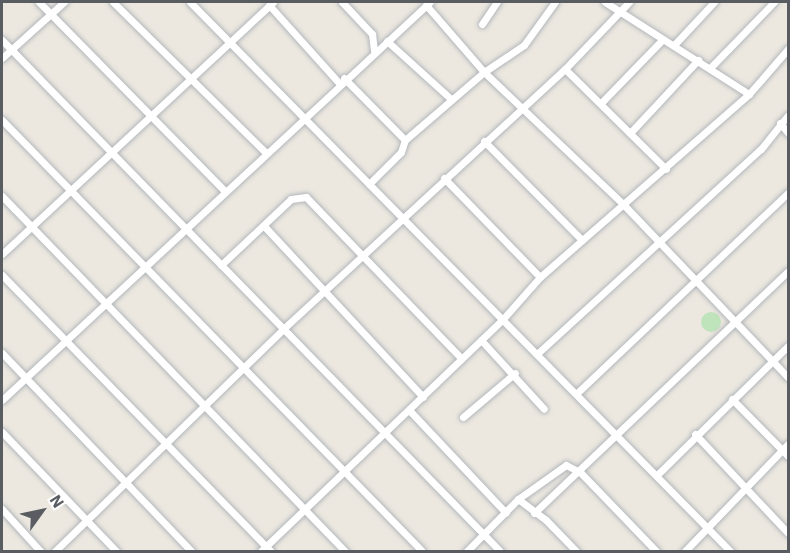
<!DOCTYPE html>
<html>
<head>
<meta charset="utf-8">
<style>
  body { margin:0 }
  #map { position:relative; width:790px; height:553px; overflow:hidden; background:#ece8e0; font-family:"IBM Plex Sans",sans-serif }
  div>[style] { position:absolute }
  .green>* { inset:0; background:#bfe4bc }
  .round { border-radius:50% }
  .roads { filter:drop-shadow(0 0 2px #b3b7bb) drop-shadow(0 0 2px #b3b7bb) }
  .minor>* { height:7px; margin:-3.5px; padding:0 3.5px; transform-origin:3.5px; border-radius:3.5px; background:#fff }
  span { translate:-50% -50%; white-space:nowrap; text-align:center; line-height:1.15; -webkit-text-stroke:4.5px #fff; paint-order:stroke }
  .frame { position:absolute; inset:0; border:3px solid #595d61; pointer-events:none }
  .north { position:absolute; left:12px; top:481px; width:60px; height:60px; -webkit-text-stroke:4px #fff; paint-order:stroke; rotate:57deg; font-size:16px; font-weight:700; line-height:24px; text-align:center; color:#595d61 }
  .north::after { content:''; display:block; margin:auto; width:21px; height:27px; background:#595d61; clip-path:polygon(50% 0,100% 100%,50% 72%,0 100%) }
</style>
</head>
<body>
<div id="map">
  <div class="green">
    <div class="round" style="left:701px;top:312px;width:20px;height:20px"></div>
  </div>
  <div class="roads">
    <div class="minor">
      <div style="left:39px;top:2px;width:264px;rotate:45.5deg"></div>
      <div style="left:113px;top:2px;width:214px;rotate:44.6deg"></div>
      <div style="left:190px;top:2px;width:771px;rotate:45.47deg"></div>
      <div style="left:342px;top:2px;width:44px;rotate:46.8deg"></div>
      <div style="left:372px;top:34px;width:17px;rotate:83deg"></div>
      <div style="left:605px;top:2px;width:171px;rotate:32.6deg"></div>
      <div style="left:269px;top:5px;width:105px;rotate:48.1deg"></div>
      <div style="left:426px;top:5px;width:89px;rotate:49.1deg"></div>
      <div style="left:484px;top:72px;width:192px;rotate:43.5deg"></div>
      <div style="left:623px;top:204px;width:239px;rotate:46.4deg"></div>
      <div style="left:482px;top:24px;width:27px;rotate:-56deg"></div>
      <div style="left:2px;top:40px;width:715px;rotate:45.74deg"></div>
      <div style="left:387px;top:41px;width:86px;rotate:42.2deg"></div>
      <div style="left:674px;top:45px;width:59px;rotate:-47.1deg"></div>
      <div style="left:2px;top:58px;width:84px;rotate:-42.1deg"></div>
      <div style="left:711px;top:67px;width:91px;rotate:-45.9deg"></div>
      <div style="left:565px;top:69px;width:142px;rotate:44.7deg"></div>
      <div style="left:344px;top:78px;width:87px;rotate:45.5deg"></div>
      <div style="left:601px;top:103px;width:88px;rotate:-45.9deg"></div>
      <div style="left:2px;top:120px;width:603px;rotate:45.74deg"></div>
      <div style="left:780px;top:123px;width:13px;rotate:51deg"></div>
      <div style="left:630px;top:133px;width:100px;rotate:-47deg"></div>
      <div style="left:484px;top:141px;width:138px;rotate:45.3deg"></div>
      <div style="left:444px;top:178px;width:138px;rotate:45.9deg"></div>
      <div style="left:369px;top:184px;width:45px;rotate:-45deg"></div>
      <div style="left:401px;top:152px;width:13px;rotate:-72deg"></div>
      <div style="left:405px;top:140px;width:104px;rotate:-40.7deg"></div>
      <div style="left:484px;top:72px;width:48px;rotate:-34deg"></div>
      <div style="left:524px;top:45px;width:53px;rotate:-54.2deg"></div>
      <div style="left:2px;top:196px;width:495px;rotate:46deg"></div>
      <div style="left:265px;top:227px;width:232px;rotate:47.1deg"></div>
      <div style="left:2px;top:254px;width:370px;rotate:-42.9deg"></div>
      <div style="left:221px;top:265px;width:96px;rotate:-43.3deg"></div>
      <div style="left:291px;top:199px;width:15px;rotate:-8deg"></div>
      <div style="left:306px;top:197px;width:223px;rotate:46.1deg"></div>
      <div style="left:2px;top:275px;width:386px;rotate:45.8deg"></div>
      <div style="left:481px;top:340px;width:93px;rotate:47.6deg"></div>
      <div style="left:2px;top:353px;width:275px;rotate:46.3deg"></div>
      <div style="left:538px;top:353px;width:302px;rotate:-42.5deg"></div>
      <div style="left:761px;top:149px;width:43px;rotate:-51.5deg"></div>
      <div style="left:577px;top:393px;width:291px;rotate:-43.5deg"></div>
      <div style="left:732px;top:399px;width:80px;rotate:45.5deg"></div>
      <div style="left:2px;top:400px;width:584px;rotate:-42.92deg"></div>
      <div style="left:409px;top:410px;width:141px;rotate:46.7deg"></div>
      <div style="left:463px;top:417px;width:68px;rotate:-40.2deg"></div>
      <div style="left:2px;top:432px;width:166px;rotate:46.2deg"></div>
      <div style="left:695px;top:434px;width:136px;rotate:46.8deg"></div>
      <div style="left:658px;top:474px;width:182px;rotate:-44.6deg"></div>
      <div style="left:518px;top:499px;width:35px;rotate:37deg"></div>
      <div style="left:546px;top:520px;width:45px;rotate:45.9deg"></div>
      <div style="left:2px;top:509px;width:58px;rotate:47.8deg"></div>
      <div style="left:534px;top:513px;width:351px;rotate:-43.6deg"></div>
      <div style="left:54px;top:552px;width:318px;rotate:-44.2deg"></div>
      <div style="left:282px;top:330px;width:385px;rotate:-42.7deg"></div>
      <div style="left:565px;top:69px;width:93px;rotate:-46.3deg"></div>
      <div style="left:260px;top:552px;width:337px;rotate:-43.8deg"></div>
      <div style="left:503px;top:319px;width:56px;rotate:-48.6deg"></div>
      <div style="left:540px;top:277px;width:278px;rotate:-41.2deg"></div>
      <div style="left:749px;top:94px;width:60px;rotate:-49.1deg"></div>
      <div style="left:466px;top:552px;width:74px;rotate:-45.5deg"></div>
      <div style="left:518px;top:499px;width:59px;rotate:-35.3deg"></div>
      <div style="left:566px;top:465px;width:16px;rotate:27deg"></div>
      <div style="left:580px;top:472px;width:111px;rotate:46.1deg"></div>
      <div style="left:684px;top:552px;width:150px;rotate:-46.1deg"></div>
    </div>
  </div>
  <div class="frame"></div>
  <div class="north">N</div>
</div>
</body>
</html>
